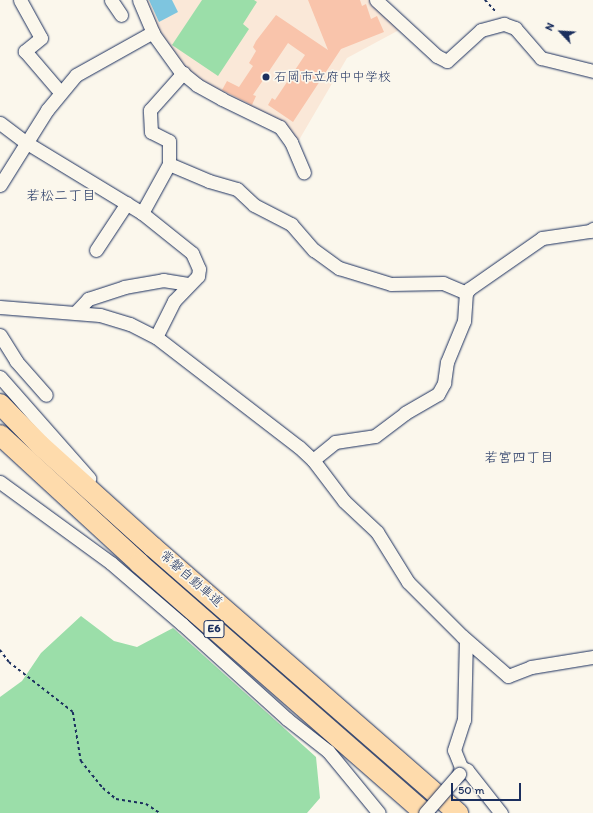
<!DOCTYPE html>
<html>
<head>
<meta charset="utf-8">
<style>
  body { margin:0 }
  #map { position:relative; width:593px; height:813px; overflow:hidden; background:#fbf7ec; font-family:Itim,"Klee One",sans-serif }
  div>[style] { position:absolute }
  .built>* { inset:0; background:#fae8d8 }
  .green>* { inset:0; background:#9bdea9 }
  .water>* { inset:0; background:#7ec5df }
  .building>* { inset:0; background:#f9c4ab }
  .path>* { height:1.5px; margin-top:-0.75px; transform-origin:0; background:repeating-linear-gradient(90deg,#1b2f5e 0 3px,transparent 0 6px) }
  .roads { filter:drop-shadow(0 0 1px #1b2f5e) drop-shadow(0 0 1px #1b2f5e) }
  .minor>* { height:13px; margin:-6.5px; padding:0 6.5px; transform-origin:6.5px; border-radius:6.5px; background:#fbf7ec }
  .highway>* { height:20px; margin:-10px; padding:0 10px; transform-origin:10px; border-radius:10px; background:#fedbac }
  .bridges { filter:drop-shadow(0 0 1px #1b2f5e) drop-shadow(0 0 1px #1b2f5e) }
  .minor-bridge>* { height:13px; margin:-6.5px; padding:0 6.5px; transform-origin:6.5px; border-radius:6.5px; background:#fbf7ec }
  .dots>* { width:11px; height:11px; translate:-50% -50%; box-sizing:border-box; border:2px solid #fbf7ec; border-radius:50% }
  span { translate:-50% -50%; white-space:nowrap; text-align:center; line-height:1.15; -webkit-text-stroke:3.5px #fbf7ec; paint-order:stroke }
  .shield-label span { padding:1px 3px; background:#fbf7ec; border:1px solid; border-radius:3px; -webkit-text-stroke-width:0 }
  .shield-label { font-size:12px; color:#1b2f5e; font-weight:700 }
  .poi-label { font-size:13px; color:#1b2f5e }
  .left { translate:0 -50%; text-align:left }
  .street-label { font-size:13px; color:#1b2f5e }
  .neighbourhood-label { font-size:14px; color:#1b2f5e }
  .north { position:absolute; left:541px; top:12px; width:40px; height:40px; -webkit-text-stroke:3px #fbf7ec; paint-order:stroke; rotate:295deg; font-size:11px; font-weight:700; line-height:16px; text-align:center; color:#1b2f5e }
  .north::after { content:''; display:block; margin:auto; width:14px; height:18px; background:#1b2f5e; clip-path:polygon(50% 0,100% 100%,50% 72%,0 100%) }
  .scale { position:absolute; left:451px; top:783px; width:70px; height:18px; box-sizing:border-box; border:2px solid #1b2f5e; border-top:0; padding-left:5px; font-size:12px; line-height:14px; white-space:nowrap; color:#1b2f5e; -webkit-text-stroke:3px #fbf7ec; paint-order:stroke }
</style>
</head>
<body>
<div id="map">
  <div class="built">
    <div style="clip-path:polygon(143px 0,370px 0,401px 29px,347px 58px,299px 140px,295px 141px,187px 70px,171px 51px)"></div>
  </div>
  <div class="green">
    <div style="clip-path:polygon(202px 0,254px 0,257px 2px,243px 24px,249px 29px,218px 76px,172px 45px)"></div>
    <div style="clip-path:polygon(81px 616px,114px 641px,137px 647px,173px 628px,316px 757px,320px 798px,307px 813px,0 813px,0 697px,22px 681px,41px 653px)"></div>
  </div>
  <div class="water">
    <div style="clip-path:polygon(149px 0,172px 0,178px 12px,159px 22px)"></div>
  </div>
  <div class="building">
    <div style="clip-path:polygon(308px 0,360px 0,362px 6px,366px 4px,371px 19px,377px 16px,384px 32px,341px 49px,293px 122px,268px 105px,272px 98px,275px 100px,305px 55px,288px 43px,253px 95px,256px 96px,252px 105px,222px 90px,227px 81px,239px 87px,253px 66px,249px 63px,256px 51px,253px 47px,256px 41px,276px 15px,328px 50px)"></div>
  </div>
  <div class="path">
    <div style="left:485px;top:0;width:18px;rotate:47deg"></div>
    <div style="left:0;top:650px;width:15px;rotate:53deg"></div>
    <div style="left:9px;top:662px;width:81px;rotate:38deg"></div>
    <div style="left:73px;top:712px;width:50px;rotate:80.7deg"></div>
    <div style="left:81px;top:761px;width:35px;rotate:51deg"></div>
    <div style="left:103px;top:788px;width:17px;rotate:40deg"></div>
    <div style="left:116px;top:799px;width:30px;rotate:9deg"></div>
    <div style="left:146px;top:804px;width:17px;rotate:33deg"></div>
  </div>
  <div class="roads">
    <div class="minor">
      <div style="left:20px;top:0;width:43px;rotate:61.1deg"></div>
      <div style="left:41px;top:38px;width:21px;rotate:141deg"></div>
      <div style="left:25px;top:51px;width:54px;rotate:49.5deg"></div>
      <div style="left:111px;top:0;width:18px;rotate:56deg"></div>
      <div style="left:139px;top:0;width:38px;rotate:67deg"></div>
      <div style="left:154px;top:35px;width:44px;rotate:54.2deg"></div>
      <div style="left:180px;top:71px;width:22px;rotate:39deg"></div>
      <div style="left:197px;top:85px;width:29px;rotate:29deg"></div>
      <div style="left:222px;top:99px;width:64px;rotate:25.8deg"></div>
      <div style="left:280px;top:127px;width:19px;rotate:54deg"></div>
      <div style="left:291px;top:142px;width:33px;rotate:67deg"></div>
      <div style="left:376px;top:0;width:83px;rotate:42.6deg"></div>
      <div style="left:437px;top:56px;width:11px;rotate:27deg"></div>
      <div style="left:447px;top:61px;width:46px;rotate:-42.4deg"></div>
      <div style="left:481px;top:30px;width:24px;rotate:-15deg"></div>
      <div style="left:504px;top:24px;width:12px;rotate:20deg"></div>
      <div style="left:515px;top:28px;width:40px;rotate:49deg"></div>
      <div style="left:541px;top:58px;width:54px;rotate:14deg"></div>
      <div style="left:0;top:123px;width:34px;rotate:37deg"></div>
      <div style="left:27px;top:143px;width:135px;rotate:31.3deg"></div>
      <div style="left:142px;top:213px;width:64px;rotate:38.7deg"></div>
      <div style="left:192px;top:253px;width:17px;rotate:66deg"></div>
      <div style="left:199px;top:269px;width:7px;rotate:98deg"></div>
      <div style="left:198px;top:276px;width:35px;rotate:134deg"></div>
      <div style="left:174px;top:301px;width:40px;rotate:116.6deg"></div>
      <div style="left:169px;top:164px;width:43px;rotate:23deg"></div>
      <div style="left:209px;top:181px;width:29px;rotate:16deg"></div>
      <div style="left:237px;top:189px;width:23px;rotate:43deg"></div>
      <div style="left:254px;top:205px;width:42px;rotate:27.2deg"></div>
      <div style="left:291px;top:224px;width:35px;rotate:49deg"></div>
      <div style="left:314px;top:250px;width:31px;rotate:36deg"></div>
      <div style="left:339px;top:268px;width:54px;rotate:17.1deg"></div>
      <div style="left:391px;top:284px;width:52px;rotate:-1.1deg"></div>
      <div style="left:443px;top:283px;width:25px;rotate:23deg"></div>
      <div style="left:0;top:185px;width:89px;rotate:-57.9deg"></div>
      <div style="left:47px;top:110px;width:45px;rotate:-50.4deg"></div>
      <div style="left:76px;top:75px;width:88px;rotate:-29.2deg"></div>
      <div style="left:142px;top:213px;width:56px;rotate:-61.1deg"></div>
      <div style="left:169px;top:164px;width:23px;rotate:-90deg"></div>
      <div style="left:169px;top:141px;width:20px;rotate:-153deg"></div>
      <div style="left:151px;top:132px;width:22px;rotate:-93deg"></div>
      <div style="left:150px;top:110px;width:50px;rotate:-48.3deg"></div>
      <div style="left:96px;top:250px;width:56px;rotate:-56.6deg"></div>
      <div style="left:0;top:307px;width:100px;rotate:4.6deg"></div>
      <div style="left:100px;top:315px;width:31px;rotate:17deg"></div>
      <div style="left:130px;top:324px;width:29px;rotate:27deg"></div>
      <div style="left:156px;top:337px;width:180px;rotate:37.6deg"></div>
      <div style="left:299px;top:447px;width:19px;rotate:43deg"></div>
      <div style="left:313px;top:460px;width:51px;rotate:52.9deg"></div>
      <div style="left:344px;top:501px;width:45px;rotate:43.2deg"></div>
      <div style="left:377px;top:532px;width:59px;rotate:58.2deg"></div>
      <div style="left:408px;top:582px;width:76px;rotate:45deg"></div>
      <div style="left:462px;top:636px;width:61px;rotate:41deg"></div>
      <div style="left:508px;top:676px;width:25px;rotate:-21deg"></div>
      <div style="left:531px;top:667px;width:63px;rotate:-9.2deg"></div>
      <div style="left:76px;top:312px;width:18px;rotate:-47deg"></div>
      <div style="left:88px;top:299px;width:38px;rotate:-18deg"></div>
      <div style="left:124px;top:287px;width:40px;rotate:-10deg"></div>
      <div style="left:163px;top:280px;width:25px;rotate:9deg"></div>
      <div style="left:0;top:335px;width:31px;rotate:58deg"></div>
      <div style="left:16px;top:361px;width:45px;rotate:48.6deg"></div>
      <div style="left:0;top:377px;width:135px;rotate:48.6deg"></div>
      <div style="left:313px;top:460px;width:28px;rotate:-39deg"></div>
      <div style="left:335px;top:442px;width:40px;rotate:-8.5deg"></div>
      <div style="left:375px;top:436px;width:38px;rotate:-37deg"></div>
      <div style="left:405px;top:413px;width:38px;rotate:-30deg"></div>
      <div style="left:438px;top:394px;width:13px;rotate:-61deg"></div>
      <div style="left:444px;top:383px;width:21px;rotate:-82deg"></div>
      <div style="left:447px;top:362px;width:44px;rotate:-67.5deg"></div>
      <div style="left:464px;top:321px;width:28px;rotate:-86deg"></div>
      <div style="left:466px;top:293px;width:5px;rotate:-53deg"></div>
      <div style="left:469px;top:289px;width:89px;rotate:-34.9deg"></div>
      <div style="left:542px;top:238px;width:49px;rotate:-8.3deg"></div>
      <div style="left:590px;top:231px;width:4px;rotate:-34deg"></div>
      <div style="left:0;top:482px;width:137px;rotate:36.1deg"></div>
      <div style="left:111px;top:563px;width:94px;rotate:40.7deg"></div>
      <div style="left:182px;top:624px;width:142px;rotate:42.1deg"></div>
      <div style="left:287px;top:719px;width:52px;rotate:38deg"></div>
      <div style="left:328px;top:751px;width:80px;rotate:50.6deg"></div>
      <div style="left:461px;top:767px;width:7px;rotate:27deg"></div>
      <div style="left:467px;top:770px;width:55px;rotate:51.7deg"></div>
      <div style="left:459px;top:774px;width:7px;rotate:-74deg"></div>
      <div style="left:461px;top:767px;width:18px;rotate:-112deg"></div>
      <div style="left:454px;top:750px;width:32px;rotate:-72deg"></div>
      <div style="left:464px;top:720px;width:80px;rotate:-88.6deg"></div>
    </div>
    <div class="highway">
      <div style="left:0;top:404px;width:57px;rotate:45.7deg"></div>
      <div style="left:40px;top:445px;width:152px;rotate:42.1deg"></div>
      <div style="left:153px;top:547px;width:405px;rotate:41.1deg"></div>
      <div style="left:0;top:435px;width:189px;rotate:42.6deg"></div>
      <div style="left:139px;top:563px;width:380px;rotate:41.2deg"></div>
    </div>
  </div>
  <div class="bridges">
    <div class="minor-bridge">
      <div style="left:425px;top:813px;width:52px;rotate:-48.9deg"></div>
    </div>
  </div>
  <div class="dots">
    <div style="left:266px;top:77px;background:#1b2f5e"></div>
  </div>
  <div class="shield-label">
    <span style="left:214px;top:629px">E6</span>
  </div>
  <div class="poi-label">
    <span class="left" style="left:274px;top:77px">石岡市立府中中学校</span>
  </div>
  <div class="street-label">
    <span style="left:191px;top:579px;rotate:41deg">常磐自動車道</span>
  </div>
  <div class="neighbourhood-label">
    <span style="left:61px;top:196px">若松二丁目</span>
    <span style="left:519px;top:458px">若宮四丁目</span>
  </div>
  <div class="north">N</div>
  <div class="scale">50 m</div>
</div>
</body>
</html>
